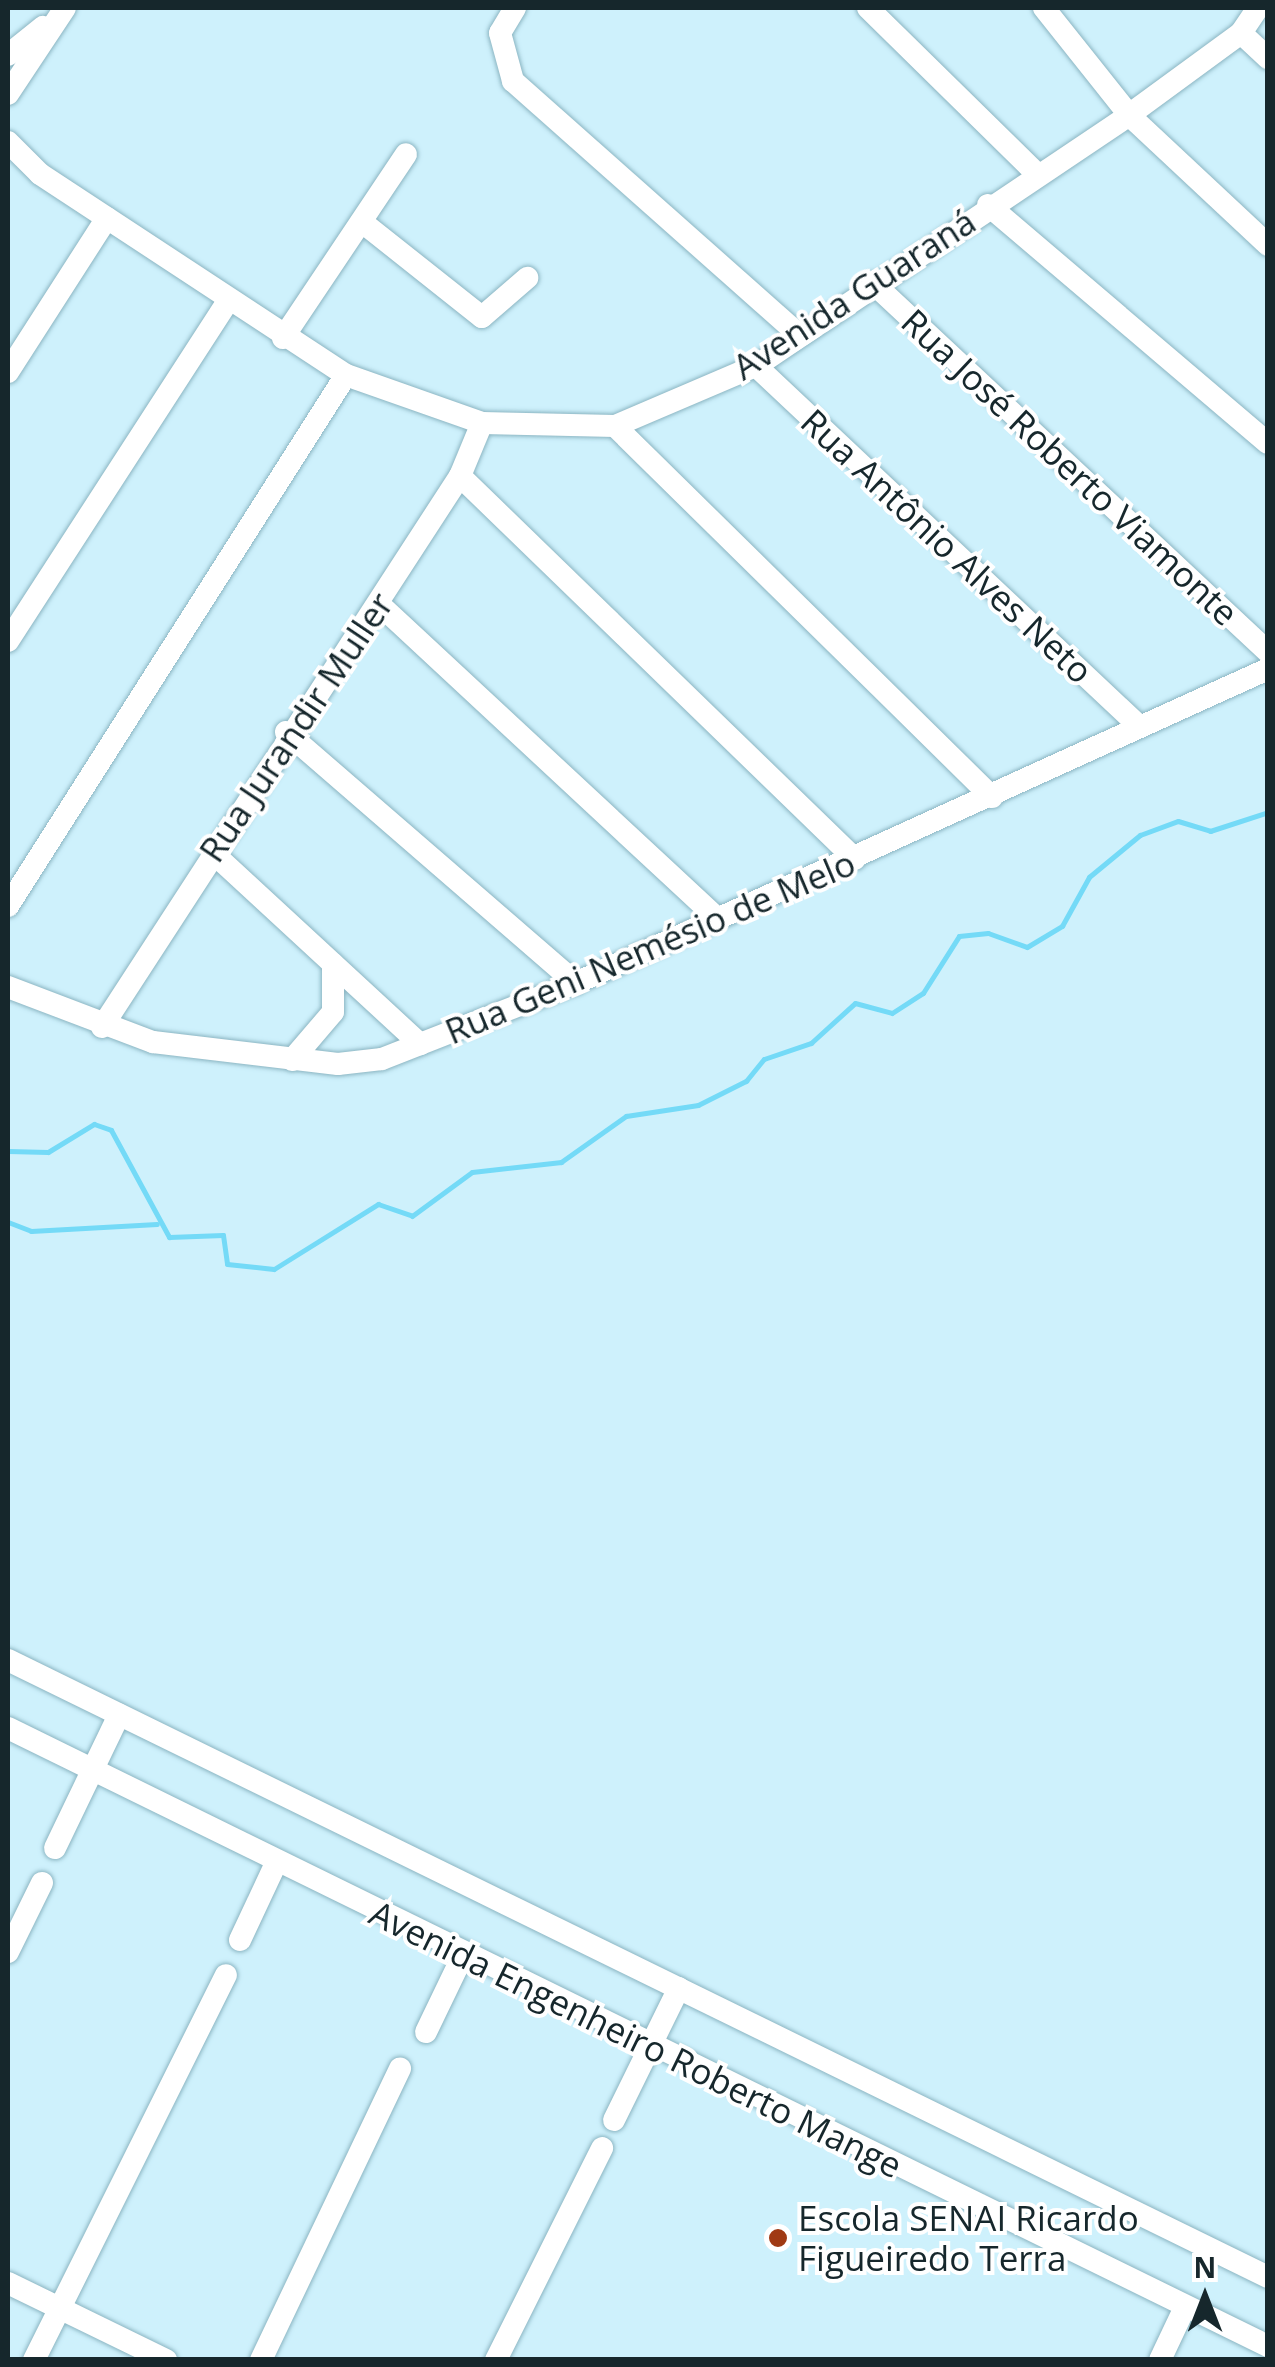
<!DOCTYPE html>
<html>
<head>
<meta charset="utf-8">
<style>
  body { margin:0 }
  #map { position:relative; width:1275px; height:2367px; overflow:hidden; background:#cef1fc; font-family:"Open Sans",sans-serif }
  div>[style] { position:absolute }
  .stream>* { height:5px; margin:-2.5px; padding:0 2.5px; transform-origin:2.5px; border-radius:2.5px; background:#74daf7 }
  .roads { filter:drop-shadow(0 0 2px #8bb5c2) drop-shadow(0 0 2px #8bb5c2) }
  .minor>* { height:22px; margin:-11px; padding:0 11px; transform-origin:11px; border-radius:11px; background:#fff }
  .dots>* { width:28px; height:28px; translate:-50% -50%; box-sizing:border-box; border:5px solid #fff; border-radius:50% }
  span { translate:-50% -50%; white-space:nowrap; text-align:center; line-height:1.15; -webkit-text-stroke:8px #fff; paint-order:stroke }
  .street-label { font-size:35px; color:#16272c }
  .poi-label { font-size:35px; color:#16272c }
  .left { translate:0 -50%; text-align:left }
  .frame { position:absolute; inset:0; border:10px solid #16272c; pointer-events:none }
  .north { position:absolute; left:1155px; top:2247px; width:100px; height:100px; -webkit-text-stroke:8px #fff; paint-order:stroke; rotate:0deg; font-size:28px; font-weight:700; line-height:40px; text-align:center; color:#16272c }
  .north::after { content:''; display:block; margin:auto; width:35px; height:45px; background:#16272c; clip-path:polygon(50% 0,100% 100%,50% 72%,0 100%) }
</style>
</head>
<body>
<div id="map">
  <div class="stream">
    <div style="left:8px;top:1151px;width:40px;rotate:1.4deg"></div>
    <div style="left:48px;top:1152px;width:54px;rotate:-31.3deg"></div>
    <div style="left:94px;top:1124px;width:18px;rotate:19deg"></div>
    <div style="left:111px;top:1130px;width:122px;rotate:61.5deg"></div>
    <div style="left:169px;top:1237px;width:54px;rotate:-2.1deg"></div>
    <div style="left:223px;top:1235px;width:29px;rotate:82deg"></div>
    <div style="left:227px;top:1264px;width:47px;rotate:6.1deg"></div>
    <div style="left:274px;top:1269px;width:123px;rotate:-32deg"></div>
    <div style="left:378px;top:1204px;width:36px;rotate:19deg"></div>
    <div style="left:412px;top:1216px;width:74px;rotate:-36.3deg"></div>
    <div style="left:472px;top:1172px;width:90px;rotate:-6.4deg"></div>
    <div style="left:561px;top:1162px;width:80px;rotate:-35.3deg"></div>
    <div style="left:626px;top:1116px;width:73px;rotate:-8.7deg"></div>
    <div style="left:698px;top:1105px;width:54px;rotate:-26.6deg"></div>
    <div style="left:746px;top:1081px;width:28px;rotate:-51deg"></div>
    <div style="left:764px;top:1059px;width:50px;rotate:-18.8deg"></div>
    <div style="left:811px;top:1043px;width:59px;rotate:-42.3deg"></div>
    <div style="left:855px;top:1003px;width:38px;rotate:15deg"></div>
    <div style="left:892px;top:1013px;width:37px;rotate:-33deg"></div>
    <div style="left:923px;top:993px;width:67px;rotate:-57.7deg"></div>
    <div style="left:959px;top:936px;width:29px;rotate:-6deg"></div>
    <div style="left:988px;top:933px;width:41px;rotate:19.7deg"></div>
    <div style="left:1027px;top:947px;width:41px;rotate:-31deg"></div>
    <div style="left:1062px;top:926px;width:56px;rotate:-61.1deg"></div>
    <div style="left:1089px;top:877px;width:66px;rotate:-39.5deg"></div>
    <div style="left:1140px;top:835px;width:40px;rotate:-20.2deg"></div>
    <div style="left:1178px;top:821px;width:34px;rotate:17deg"></div>
    <div style="left:1210px;top:831px;width:61px;rotate:-18.1deg"></div>
    <div style="left:8px;top:1222px;width:25px;rotate:21deg"></div>
    <div style="left:31px;top:1231px;width:126px;rotate:-3.2deg"></div>
  </div>
  <div class="roads">
    <div class="minor">
      <div style="left:515px;top:8px;width:29px;rotate:121deg"></div>
      <div style="left:500px;top:33px;width:50px;rotate:74.8deg"></div>
      <div style="left:513px;top:81px;width:383px;rotate:41.6deg"></div>
      <div style="left:868px;top:8px;width:235px;rotate:44.5deg"></div>
      <div style="left:1044px;top:8px;width:137px;rotate:51.5deg"></div>
      <div style="left:1129px;top:115px;width:190px;rotate:43.1deg"></div>
      <div style="left:1241px;top:33px;width:37px;rotate:43deg"></div>
      <div style="left:8px;top:55px;width:45px;rotate:-38.7deg"></div>
      <div style="left:8px;top:94px;width:103px;rotate:-56.5deg"></div>
      <div style="left:8px;top:142px;width:45px;rotate:45deg"></div>
      <div style="left:40px;top:174px;width:366px;rotate:33.3deg"></div>
      <div style="left:346px;top:375px;width:144px;rotate:19.4deg"></div>
      <div style="left:482px;top:423px;width:133px;rotate:1.3deg"></div>
      <div style="left:615px;top:426px;width:153px;rotate:-23.1deg"></div>
      <div style="left:756px;top:366px;width:450px;rotate:-33.9deg"></div>
      <div style="left:1129px;top:115px;width:139px;rotate:-36.2deg"></div>
      <div style="left:1241px;top:33px;width:30px;rotate:-56deg"></div>
      <div style="left:988px;top:205px;width:367px;rotate:40.4deg"></div>
      <div style="left:362px;top:222px;width:153px;rotate:38.4deg"></div>
      <div style="left:482px;top:317px;width:60px;rotate:-40.9deg"></div>
      <div style="left:873px;top:283px;width:541px;rotate:43.05deg"></div>
      <div style="left:283px;top:338px;width:221px;rotate:-56.2deg"></div>
      <div style="left:756px;top:366px;width:526px;rotate:43.23deg"></div>
      <div style="left:8px;top:372px;width:183px;rotate:-57.3deg"></div>
      <div style="left:615px;top:426px;width:529px;rotate:44.54deg"></div>
      <div style="left:460px;top:476px;width:550px;rotate:44.12deg"></div>
      <div style="left:379px;top:604px;width:461px;rotate:42.9deg"></div>
      <div style="left:8px;top:641px;width:405px;rotate:-57.1deg"></div>
      <div style="left:286px;top:732px;width:384px;rotate:40.9deg"></div>
      <div style="left:213px;top:853px;width:282px;rotate:42.7deg"></div>
      <div style="left:8px;top:906px;width:629px;rotate:-57.52deg"></div>
      <div style="left:8px;top:987px;width:155px;rotate:20.8deg"></div>
      <div style="left:153px;top:1042px;width:186px;rotate:6.8deg"></div>
      <div style="left:338px;top:1064px;width:44px;rotate:-6.5deg"></div>
      <div style="left:382px;top:1059px;width:208px;rotate:-21.4deg"></div>
      <div style="left:576px;top:983px;width:760px;rotate:-24.41deg"></div>
      <div style="left:102px;top:1027px;width:657px;rotate:-56.99deg"></div>
      <div style="left:460px;top:476px;width:57px;rotate:-67.5deg"></div>
      <div style="left:292px;top:1060px;width:63px;rotate:-49.5deg"></div>
      <div style="left:333px;top:1012px;width:48px;rotate:-90deg"></div>
      <div style="left:8px;top:1660px;width:1403px;rotate:26.09deg"></div>
      <div style="left:8px;top:1728px;width:1403px;rotate:26.13deg"></div>
      <div style="left:55px;top:1848px;width:148px;rotate:-64.3deg"></div>
      <div style="left:240px;top:1940px;width:85px;rotate:-64.9deg"></div>
      <div style="left:8px;top:1952px;width:77px;rotate:-63.8deg"></div>
      <div style="left:426px;top:2032px;width:85px;rotate:-64.3deg"></div>
      <div style="left:614px;top:2120px;width:147px;rotate:-63.8deg"></div>
      <div style="left:8px;top:2283px;width:176px;rotate:26deg"></div>
      <div style="left:34px;top:2360px;width:430px;rotate:-63.5deg"></div>
      <div style="left:261px;top:2360px;width:323px;rotate:-64.5deg"></div>
      <div style="left:496px;top:2360px;width:237px;rotate:-63.4deg"></div>
      <div style="left:1160px;top:2360px;width:59px;rotate:-64.7deg"></div>
    </div>
  </div>
  <div class="dots">
    <div style="left:778px;top:2238px;background:#a03a14"></div>
  </div>
  <div class="street-label">
    <span style="left:854px;top:294px;rotate:-33deg">Avenida Guaraná</span>
    <span style="left:1070px;top:467px;rotate:43deg">Rua José Roberto Viamonte</span>
    <span style="left:947px;top:546px;rotate:43deg">Rua Antônio Alves Neto</span>
    <span style="left:296px;top:727px;rotate:-56deg">Rua Jurandir Muller</span>
    <span style="left:650px;top:947px;rotate:-23deg">Rua Geni Nemésio de Melo</span>
    <span style="left:636px;top:2039px;rotate:26deg">Avenida Engenheiro Roberto Mange</span>
  </div>
  <div class="poi-label">
    <span class="left" style="left:798px;top:2238px">Escola SENAI Ricardo<br>Figueiredo Terra</span>
  </div>
  <div class="frame"></div>
  <div class="north">N</div>
</div>
</body>
</html>
